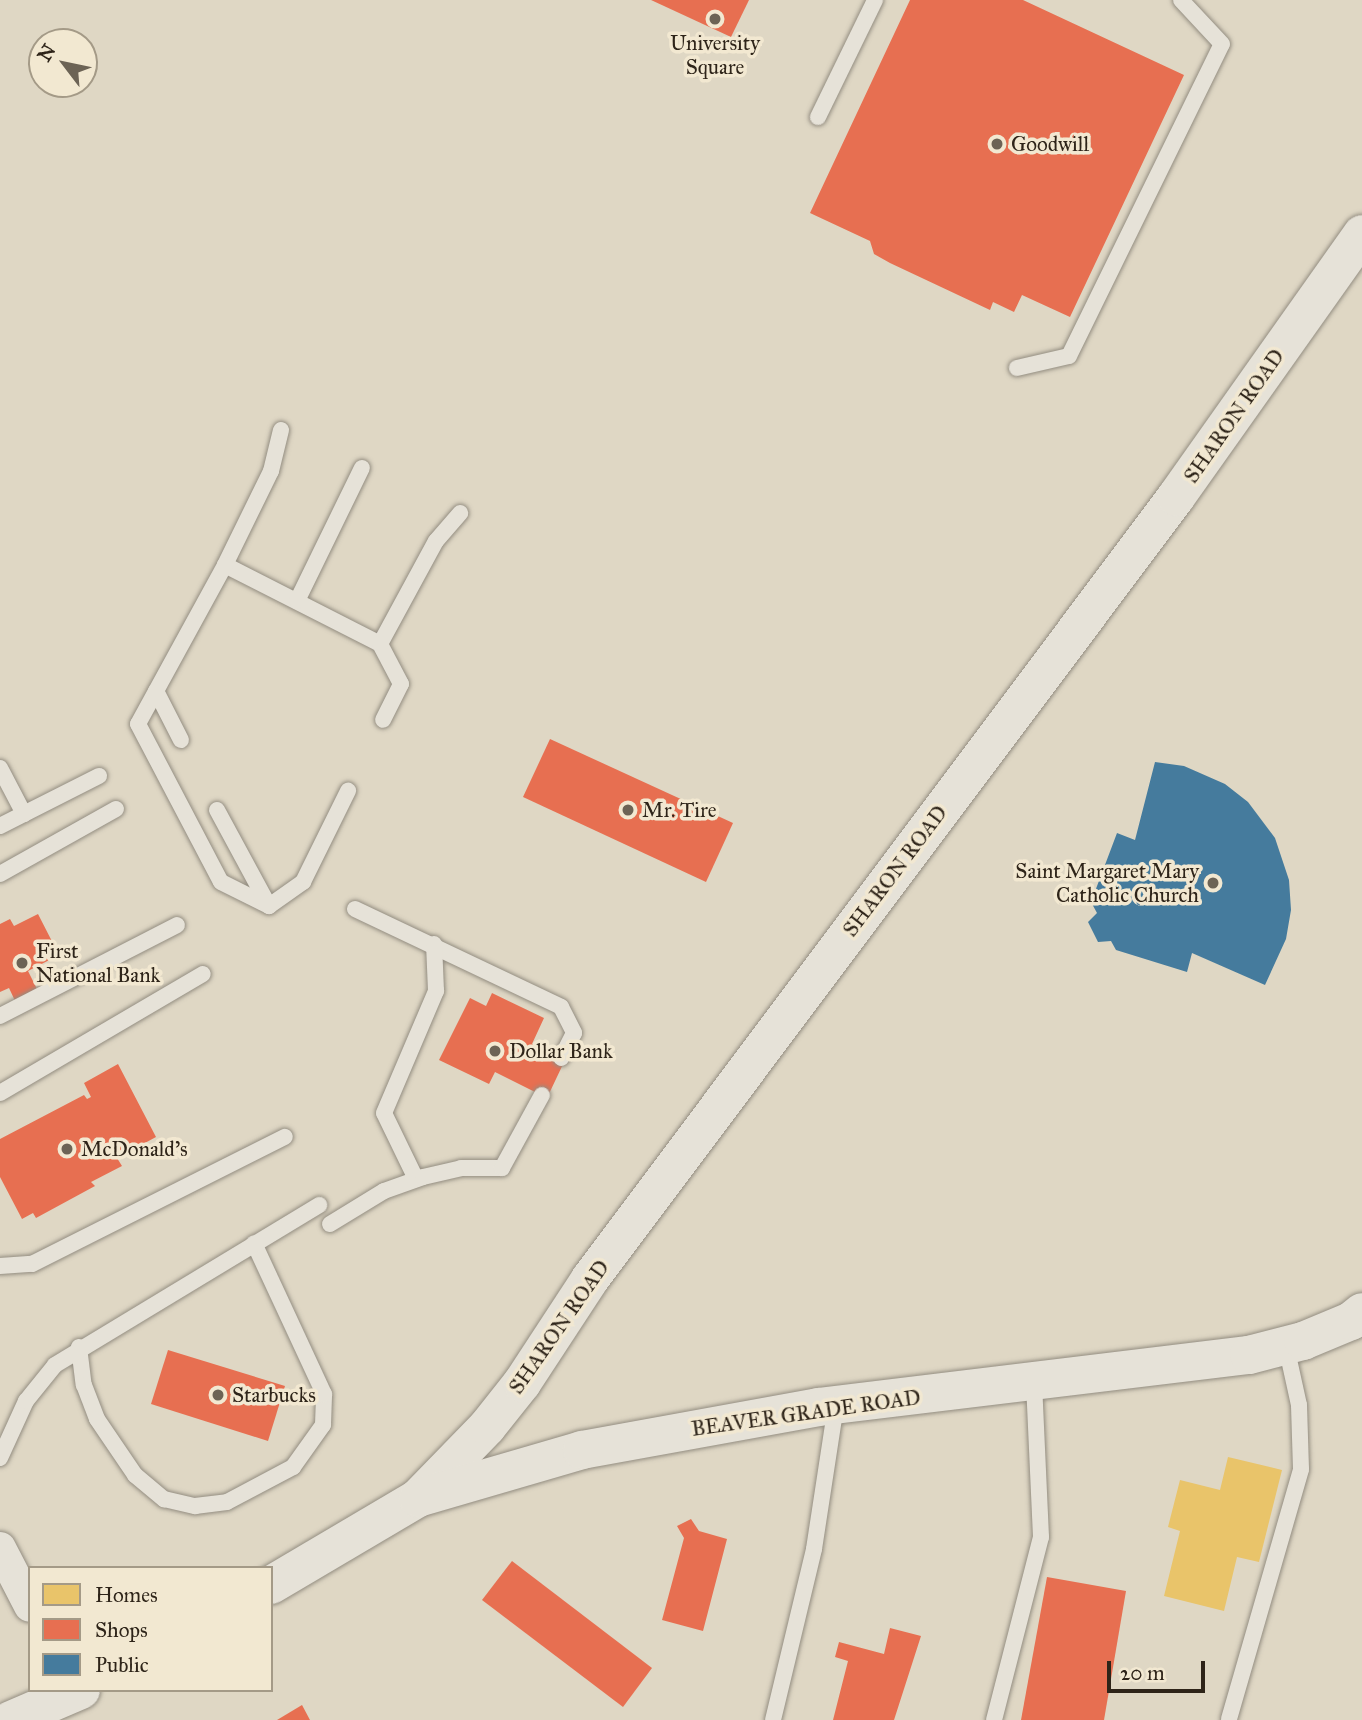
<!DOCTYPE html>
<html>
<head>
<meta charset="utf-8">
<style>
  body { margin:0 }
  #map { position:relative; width:1362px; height:1720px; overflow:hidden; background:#dfd7c4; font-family:"IM FELL Great Primer",serif }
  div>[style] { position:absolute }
  .homes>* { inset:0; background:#e9c46a }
  .shops>* { inset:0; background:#e76f51 }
  .public>* { inset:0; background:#457b9d }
  .roads { filter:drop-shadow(0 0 2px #938d81) drop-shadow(0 0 2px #938d81) }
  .service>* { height:16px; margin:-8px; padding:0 8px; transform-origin:8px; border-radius:8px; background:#e6e2d8 }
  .minor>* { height:32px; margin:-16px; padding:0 16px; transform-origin:16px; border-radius:16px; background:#e6e2d8 }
  .tertiary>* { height:38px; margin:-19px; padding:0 19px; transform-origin:19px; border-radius:19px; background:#e6e2d8 }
  .secondary>* { height:38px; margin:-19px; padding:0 19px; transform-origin:19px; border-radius:19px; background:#e6e2d8 }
  .dots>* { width:19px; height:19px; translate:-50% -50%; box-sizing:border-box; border:4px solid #f2e8d1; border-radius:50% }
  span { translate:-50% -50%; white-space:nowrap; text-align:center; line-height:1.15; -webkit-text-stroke:7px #f2e8d1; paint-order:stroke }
  .poi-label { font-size:21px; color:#2e2419 }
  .left { translate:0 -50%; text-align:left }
  .right { translate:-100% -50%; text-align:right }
  .street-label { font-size:21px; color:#2e2419 }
  .legend { position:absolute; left:28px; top:1566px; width:245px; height:126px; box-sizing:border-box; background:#f2e8d1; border:2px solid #a49a87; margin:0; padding:9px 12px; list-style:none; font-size:21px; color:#2e2419 }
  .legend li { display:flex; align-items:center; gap:14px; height:35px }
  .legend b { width:35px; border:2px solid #a49a87 }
  .north { position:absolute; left:28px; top:28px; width:70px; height:70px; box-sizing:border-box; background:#f2e8d1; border:2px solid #a49a87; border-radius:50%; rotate:302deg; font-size:19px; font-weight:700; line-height:28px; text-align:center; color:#2e2419 }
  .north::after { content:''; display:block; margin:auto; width:24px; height:32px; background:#6c6355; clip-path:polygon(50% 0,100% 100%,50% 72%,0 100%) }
  .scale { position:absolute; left:1107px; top:1661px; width:98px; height:32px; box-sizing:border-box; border:4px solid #2e2419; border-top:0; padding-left:9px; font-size:21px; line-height:24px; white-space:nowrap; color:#2e2419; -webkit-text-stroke:5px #f2e8d1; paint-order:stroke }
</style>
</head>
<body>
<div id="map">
  <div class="homes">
    <div style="clip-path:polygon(1228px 1457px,1282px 1470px,1259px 1562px,1237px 1557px,1224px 1611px,1164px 1596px,1180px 1531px,1168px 1527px,1180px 1480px,1220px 1490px)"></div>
  </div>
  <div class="shops">
    <div style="clip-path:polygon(651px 0,749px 0,731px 37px)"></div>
    <div style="clip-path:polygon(910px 0,1023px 0,1184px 75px,1070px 317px,1022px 295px,1014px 312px,993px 302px,990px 310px,890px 263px,874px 254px,870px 241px,810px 213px)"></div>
    <div style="clip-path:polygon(550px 739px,733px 823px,706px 882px,523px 797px)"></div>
    <div style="clip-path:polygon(38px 914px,59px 955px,28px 971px,39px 993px,17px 1005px,9px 988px,0 992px,0 924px,10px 919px,14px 926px)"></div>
    <div style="clip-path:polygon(492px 993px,544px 1018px,532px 1044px,565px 1060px,547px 1098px,495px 1072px,489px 1084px,439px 1060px,470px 998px,486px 1006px)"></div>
    <div style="clip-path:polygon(118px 1064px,156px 1137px,117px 1158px,122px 1166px,91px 1182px,95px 1186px,36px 1218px,33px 1213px,22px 1219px,0 1177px,0 1139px,84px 1095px,87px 1099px,91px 1097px,84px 1083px)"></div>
    <div style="clip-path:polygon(168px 1350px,285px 1386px,268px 1441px,151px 1404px)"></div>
    <div style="clip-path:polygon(691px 1519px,699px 1531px,727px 1539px,703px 1631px,662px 1620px,684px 1538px,677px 1526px)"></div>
    <div style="clip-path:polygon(512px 1561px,652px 1668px,623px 1707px,482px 1600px)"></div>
    <div style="clip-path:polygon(1047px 1577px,1126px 1591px,1104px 1720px,1021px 1720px)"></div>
    <div style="clip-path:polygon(890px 1628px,921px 1636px,894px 1720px,833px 1720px,848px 1661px,835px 1657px,839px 1642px,884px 1654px)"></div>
    <div style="clip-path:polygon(302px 1705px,310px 1720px,277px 1720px)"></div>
  </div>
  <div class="public">
    <div style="clip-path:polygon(1155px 762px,1184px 766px,1225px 784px,1248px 802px,1275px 838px,1289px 880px,1291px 910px,1286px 939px,1265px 985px,1192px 953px,1187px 972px,1116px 950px,1111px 941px,1098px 942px,1088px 922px,1097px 913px,1091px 902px,1117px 833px,1135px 840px)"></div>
  </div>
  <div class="roads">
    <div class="service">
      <div style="left:818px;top:117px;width:130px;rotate:-64deg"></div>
      <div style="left:1017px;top:368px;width:53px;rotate:-13deg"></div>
      <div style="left:1069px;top:356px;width:347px;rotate:-63.9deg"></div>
      <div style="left:1222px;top:44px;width:60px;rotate:-133deg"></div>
      <div style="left:281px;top:430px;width:42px;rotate:103.7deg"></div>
      <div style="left:271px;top:471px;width:105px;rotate:116.1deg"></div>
      <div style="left:225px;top:565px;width:174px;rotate:27deg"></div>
      <div style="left:380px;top:644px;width:117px;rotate:-61.5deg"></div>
      <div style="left:436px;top:541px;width:37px;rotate:-49deg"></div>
      <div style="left:225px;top:565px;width:181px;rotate:118.7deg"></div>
      <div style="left:138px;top:724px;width:178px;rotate:62.3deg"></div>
      <div style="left:221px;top:882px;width:54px;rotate:26.6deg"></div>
      <div style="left:269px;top:906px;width:42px;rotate:-35.2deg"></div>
      <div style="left:303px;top:882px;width:102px;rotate:-63.7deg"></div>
      <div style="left:297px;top:601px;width:148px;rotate:-64deg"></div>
      <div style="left:380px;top:644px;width:45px;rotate:62.3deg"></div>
      <div style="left:401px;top:684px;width:40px;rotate:116.6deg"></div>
      <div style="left:156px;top:691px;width:55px;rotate:63deg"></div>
      <div style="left:0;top:768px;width:52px;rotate:62.4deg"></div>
      <div style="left:217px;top:810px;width:109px;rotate:61.6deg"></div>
      <div style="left:0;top:826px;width:111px;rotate:-26.8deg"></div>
      <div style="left:0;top:874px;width:133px;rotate:-29.3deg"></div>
      <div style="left:355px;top:909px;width:228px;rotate:25.4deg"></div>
      <div style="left:561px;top:1007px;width:29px;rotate:63deg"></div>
      <div style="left:574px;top:1033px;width:28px;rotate:117deg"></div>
      <div style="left:0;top:1016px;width:199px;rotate:-27.2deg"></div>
      <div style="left:0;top:1093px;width:235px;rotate:-30.4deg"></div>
      <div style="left:416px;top:1179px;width:73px;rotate:-115.9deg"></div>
      <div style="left:384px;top:1113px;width:133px;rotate:-66.9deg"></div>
      <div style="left:436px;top:991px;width:47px;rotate:-92.4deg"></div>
      <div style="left:330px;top:1224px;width:63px;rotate:-31.4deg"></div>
      <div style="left:384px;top:1191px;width:41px;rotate:-19.7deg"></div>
      <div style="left:423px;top:1177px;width:39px;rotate:-13deg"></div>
      <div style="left:461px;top:1168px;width:41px"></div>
      <div style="left:502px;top:1168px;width:83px;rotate:-61.3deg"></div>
      <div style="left:0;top:1266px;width:32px;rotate:-4deg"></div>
      <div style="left:32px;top:1264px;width:283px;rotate:-26.7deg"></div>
      <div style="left:79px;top:1347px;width:38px;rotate:83deg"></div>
      <div style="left:84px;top:1385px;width:36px;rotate:69deg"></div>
      <div style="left:97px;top:1419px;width:68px;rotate:55.8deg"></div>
      <div style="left:135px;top:1475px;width:38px;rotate:40deg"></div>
      <div style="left:164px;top:1499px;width:32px;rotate:13deg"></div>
      <div style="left:195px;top:1506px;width:32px;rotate:-7deg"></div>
      <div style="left:227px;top:1502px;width:75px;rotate:-27.9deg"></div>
      <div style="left:293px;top:1467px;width:52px;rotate:-54.5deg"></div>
      <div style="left:323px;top:1425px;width:31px;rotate:-88deg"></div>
      <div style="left:324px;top:1394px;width:166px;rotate:-114.9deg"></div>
      <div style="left:0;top:1458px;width:63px;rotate:-65.5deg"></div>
      <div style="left:26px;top:1401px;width:46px;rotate:-51.1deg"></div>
      <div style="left:55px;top:1365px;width:309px;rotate:-31.2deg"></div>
      <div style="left:1229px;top:1719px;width:260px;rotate:-73.9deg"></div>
      <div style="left:1301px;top:1469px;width:64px;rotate:-91.8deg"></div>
      <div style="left:1299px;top:1405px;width:60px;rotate:-102.4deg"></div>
      <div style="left:773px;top:1720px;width:176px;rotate:-76.5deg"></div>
      <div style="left:814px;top:1549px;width:146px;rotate:-81.3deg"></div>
      <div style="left:994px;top:1720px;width:189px;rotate:-75.6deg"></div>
      <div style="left:1041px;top:1537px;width:153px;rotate:-92.6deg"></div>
    </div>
    <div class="minor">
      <div style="left:0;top:1548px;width:65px;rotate:62.7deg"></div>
    </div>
    <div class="tertiary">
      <div style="left:418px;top:1498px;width:99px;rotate:-45.8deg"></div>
      <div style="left:487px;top:1427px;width:56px;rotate:-51.5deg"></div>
      <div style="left:522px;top:1383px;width:124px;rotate:-56.8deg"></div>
      <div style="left:590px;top:1279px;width:977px;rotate:-53.15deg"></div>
      <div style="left:1176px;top:497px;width:322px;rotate:-54.7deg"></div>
    </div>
    <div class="secondary">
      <div style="left:271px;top:1585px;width:171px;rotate:-30.6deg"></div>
      <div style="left:418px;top:1498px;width:171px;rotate:-16.3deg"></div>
      <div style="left:582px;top:1450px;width:240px;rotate:-10.3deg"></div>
      <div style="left:818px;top:1407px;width:434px;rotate:-6.9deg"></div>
      <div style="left:1249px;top:1355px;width:56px;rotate:-14.5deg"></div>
      <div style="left:1303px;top:1341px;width:52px;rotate:-22.6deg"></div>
      <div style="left:1351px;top:1321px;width:14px;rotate:-39deg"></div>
      <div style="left:11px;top:1720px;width:76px;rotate:-23.2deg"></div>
    </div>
  </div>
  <div class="dots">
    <div style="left:715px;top:19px;background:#6c6355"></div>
    <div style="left:997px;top:144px;background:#6c6355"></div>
    <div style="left:628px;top:810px;background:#6c6355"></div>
    <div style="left:1213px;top:883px;background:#6c6355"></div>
    <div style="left:22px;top:963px;background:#6c6355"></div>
    <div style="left:495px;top:1051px;background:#6c6355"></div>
    <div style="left:67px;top:1149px;background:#6c6355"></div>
    <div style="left:218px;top:1395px;background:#6c6355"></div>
  </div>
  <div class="poi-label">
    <span style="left:715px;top:55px">University<br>Square</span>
    <span class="left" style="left:1011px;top:144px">Goodwill</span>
    <span class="left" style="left:642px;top:810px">Mr. Tire</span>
    <span class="right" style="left:1199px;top:883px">Saint Margaret Mary<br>Catholic Church</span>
    <span class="left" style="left:36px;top:963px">First<br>National Bank</span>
    <span class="left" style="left:509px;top:1051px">Dollar Bank</span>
    <span class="left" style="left:81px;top:1149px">McDonald's</span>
    <span class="left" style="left:232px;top:1395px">Starbucks</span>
  </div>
  <div class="street-label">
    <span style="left:1234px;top:416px;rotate:-55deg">SHARON ROAD</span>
    <span style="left:895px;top:871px;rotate:-53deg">SHARON ROAD</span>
    <span style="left:559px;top:1327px;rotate:-55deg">SHARON ROAD</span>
    <span style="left:806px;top:1413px;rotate:-8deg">BEAVER GRADE ROAD</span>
  </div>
  <ul class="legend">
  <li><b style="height:19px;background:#e9c46a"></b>Homes</li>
  <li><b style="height:19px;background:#e76f51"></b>Shops</li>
  <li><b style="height:19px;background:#457b9d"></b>Public</li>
  </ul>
  <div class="north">N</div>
  <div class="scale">20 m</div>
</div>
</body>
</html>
